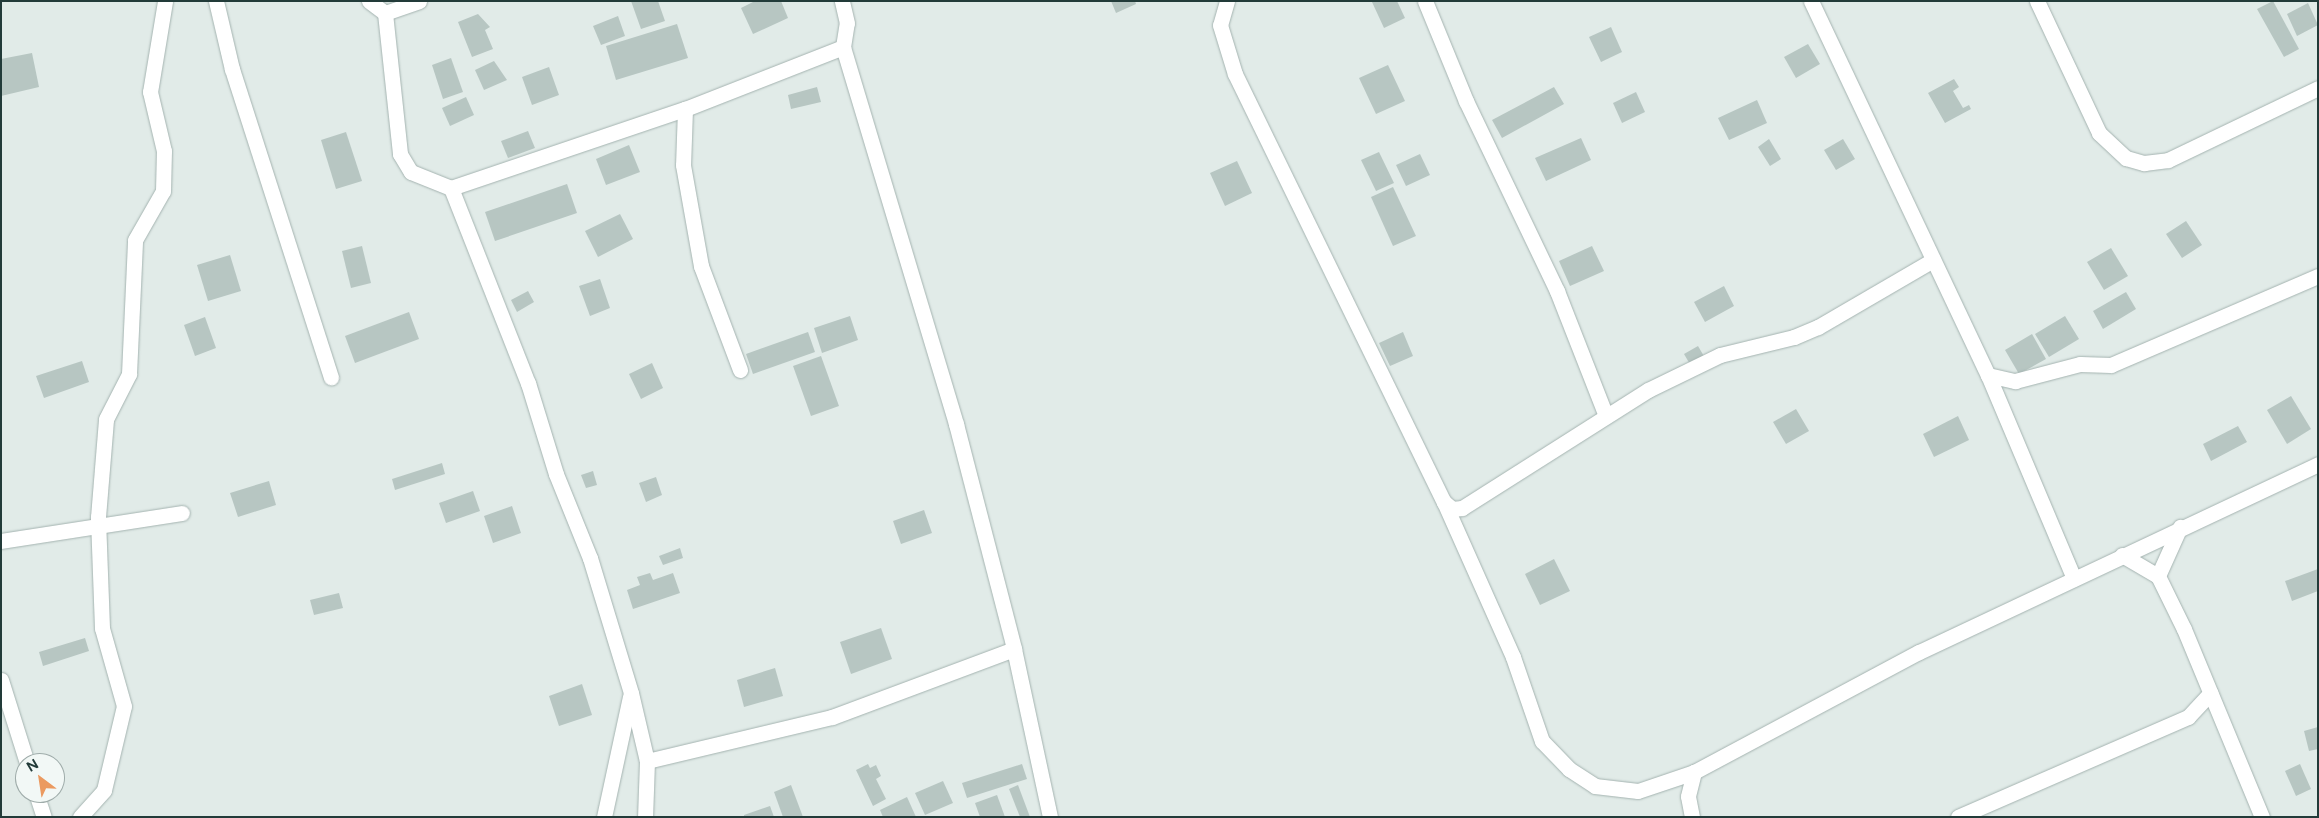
<!DOCTYPE html>
<html>
<head>
<meta charset="utf-8">
<style>
  body { margin:0 }
  #map { position:relative; width:2319px; height:818px; overflow:hidden; background:#e1ebe8; font-family:Figtree,sans-serif }
  div>[style] { position:absolute }
  .building>* { inset:0; background:#b7c6c2 }
  .roads { filter:drop-shadow(0 0 1px #a4b3b0) drop-shadow(0 0 1px #a4b3b0) }
  .minor>* { height:15px; margin:-7.5px; padding:0 7.5px; transform-origin:7.5px; border-radius:7.5px; background:#fff }
  span { translate:-50% -50%; white-space:nowrap; text-align:center; line-height:1.15; -webkit-text-stroke:4px #f2f8f6; paint-order:stroke }
  .frame { position:absolute; inset:0; border:2px solid #223b39; pointer-events:none }
  .north { position:absolute; left:15px; top:753px; width:50px; height:50px; box-sizing:border-box; background:#f2f8f6; border:1px solid #9facaa; border-radius:50%; rotate:329deg; font-size:14px; font-weight:700; line-height:20px; text-align:center; color:#223b39 }
  .north::after { content:''; display:block; margin:auto; width:18px; height:22px; background:#eb9a60; clip-path:polygon(50% 0,100% 100%,50% 72%,0 100%) }
</style>
</head>
<body>
<div id="map">
  <div class="building">
    <div style="clip-path:polygon(631px 1px,658px 1px,665px 21px,641px 29px)"></div>
    <div style="clip-path:polygon(755px 1px,781px 1px,788px 18px,753px 34px,741px 8px)"></div>
    <div style="clip-path:polygon(1111px 1px,1135px 1px,1136px 4px,1116px 13px)"></div>
    <div style="clip-path:polygon(1397px 1px,1405px 18px,1384px 28px,1372px 2px)"></div>
    <div style="clip-path:polygon(2273px 1px,2299px 49px,2284px 57px,2257px 9px)"></div>
    <div style="clip-path:polygon(2308px 3px,2318px 25px,2297px 36px,2287px 14px)"></div>
    <div style="clip-path:polygon(478px 14px,490px 27px,485px 30px,493px 49px,472px 57px,458px 22px)"></div>
    <div style="clip-path:polygon(618px 16px,625px 36px,601px 45px,593px 26px)"></div>
    <div style="clip-path:polygon(677px 24px,688px 58px,616px 80px,606px 46px)"></div>
    <div style="clip-path:polygon(1611px 27px,1622px 52px,1601px 62px,1589px 37px)"></div>
    <div style="clip-path:polygon(1808px 44px,1820px 64px,1796px 78px,1784px 57px)"></div>
    <div style="clip-path:polygon(32px 53px,39px 87px,1px 96px,1px 59px)"></div>
    <div style="clip-path:polygon(451px 58px,463px 92px,443px 99px,432px 65px)"></div>
    <div style="clip-path:polygon(494px 61px,507px 80px,484px 90px,475px 70px)"></div>
    <div style="clip-path:polygon(1388px 65px,1405px 101px,1376px 114px,1359px 78px)"></div>
    <div style="clip-path:polygon(549px 67px,559px 95px,532px 105px,522px 77px)"></div>
    <div style="clip-path:polygon(1954px 79px,1959px 87px,1953px 91px,1963px 108px,1969px 105px,1971px 109px,1945px 123px,1928px 93px)"></div>
    <div style="clip-path:polygon(817px 87px,821px 102px,791px 109px,788px 95px)"></div>
    <div style="clip-path:polygon(1554px 87px,1564px 104px,1502px 138px,1492px 120px)"></div>
    <div style="clip-path:polygon(1636px 92px,1645px 112px,1622px 123px,1613px 103px)"></div>
    <div style="clip-path:polygon(466px 97px,474px 115px,450px 126px,442px 108px)"></div>
    <div style="clip-path:polygon(1757px 100px,1767px 123px,1729px 140px,1718px 118px)"></div>
    <div style="clip-path:polygon(528px 131px,535px 148px,508px 158px,501px 141px)"></div>
    <div style="clip-path:polygon(346px 132px,362px 181px,336px 189px,321px 140px)"></div>
    <div style="clip-path:polygon(1581px 138px,1591px 160px,1546px 181px,1535px 158px)"></div>
    <div style="clip-path:polygon(1769px 139px,1781px 159px,1770px 166px,1758px 147px)"></div>
    <div style="clip-path:polygon(1843px 139px,1855px 159px,1836px 170px,1824px 150px)"></div>
    <div style="clip-path:polygon(629px 145px,640px 172px,606px 185px,596px 159px)"></div>
    <div style="clip-path:polygon(1379px 152px,1394px 183px,1376px 191px,1361px 160px)"></div>
    <div style="clip-path:polygon(1420px 154px,1430px 175px,1406px 186px,1396px 165px)"></div>
    <div style="clip-path:polygon(1237px 161px,1252px 193px,1225px 206px,1210px 173px)"></div>
    <div style="clip-path:polygon(567px 184px,577px 213px,495px 241px,485px 212px)"></div>
    <div style="clip-path:polygon(1393px 187px,1416px 236px,1393px 246px,1371px 197px)"></div>
    <div style="clip-path:polygon(620px 214px,633px 239px,598px 257px,585px 231px)"></div>
    <div style="clip-path:polygon(2186px 221px,2202px 245px,2182px 258px,2166px 234px)"></div>
    <div style="clip-path:polygon(362px 246px,371px 283px,351px 288px,342px 251px)"></div>
    <div style="clip-path:polygon(1592px 246px,1604px 271px,1570px 286px,1559px 261px)"></div>
    <div style="clip-path:polygon(2111px 248px,2128px 276px,2104px 290px,2087px 262px)"></div>
    <div style="clip-path:polygon(230px 255px,241px 291px,208px 301px,197px 265px)"></div>
    <div style="clip-path:polygon(600px 279px,610px 308px,590px 316px,579px 286px)"></div>
    <div style="clip-path:polygon(1724px 286px,1734px 306px,1705px 322px,1694px 302px)"></div>
    <div style="clip-path:polygon(528px 291px,534px 302px,517px 312px,511px 300px)"></div>
    <div style="clip-path:polygon(2126px 292px,2136px 309px,2103px 329px,2093px 311px)"></div>
    <div style="clip-path:polygon(409px 312px,419px 339px,355px 363px,345px 336px)"></div>
    <div style="clip-path:polygon(850px 316px,858px 340px,822px 353px,814px 328px)"></div>
    <div style="clip-path:polygon(2065px 316px,2079px 339px,2049px 357px,2035px 334px)"></div>
    <div style="clip-path:polygon(205px 317px,216px 348px,195px 356px,184px 325px)"></div>
    <div style="clip-path:polygon(808px 332px,815px 352px,753px 374px,746px 354px)"></div>
    <div style="clip-path:polygon(1403px 332px,1413px 356px,1390px 366px,1379px 343px)"></div>
    <div style="clip-path:polygon(2032px 334px,2046px 359px,2019px 374px,2005px 350px)"></div>
    <div style="clip-path:polygon(1698px 346px,1705px 358px,1691px 366px,1684px 354px)"></div>
    <div style="clip-path:polygon(821px 356px,839px 406px,811px 416px,793px 366px)"></div>
    <div style="clip-path:polygon(82px 361px,89px 382px,44px 398px,36px 376px)"></div>
    <div style="clip-path:polygon(652px 363px,663px 388px,641px 399px,629px 374px)"></div>
    <div style="clip-path:polygon(2291px 396px,2311px 429px,2287px 444px,2267px 410px)"></div>
    <div style="clip-path:polygon(1796px 409px,1809px 431px,1786px 444px,1773px 422px)"></div>
    <div style="clip-path:polygon(1958px 416px,1969px 440px,1934px 457px,1923px 434px)"></div>
    <div style="clip-path:polygon(2238px 426px,2247px 442px,2211px 461px,2203px 444px)"></div>
    <div style="clip-path:polygon(442px 463px,445px 474px,395px 490px,392px 479px)"></div>
    <div style="clip-path:polygon(593px 471px,597px 485px,586px 488px,581px 475px)"></div>
    <div style="clip-path:polygon(656px 477px,662px 495px,646px 502px,639px 483px)"></div>
    <div style="clip-path:polygon(269px 481px,276px 505px,238px 517px,230px 493px)"></div>
    <div style="clip-path:polygon(473px 491px,480px 511px,446px 523px,439px 503px)"></div>
    <div style="clip-path:polygon(512px 506px,521px 533px,493px 543px,484px 516px)"></div>
    <div style="clip-path:polygon(924px 510px,932px 533px,901px 544px,893px 521px)"></div>
    <div style="clip-path:polygon(680px 548px,683px 558px,663px 565px,659px 556px)"></div>
    <div style="clip-path:polygon(1554px 559px,1570px 591px,1540px 605px,1525px 574px)"></div>
    <div style="clip-path:polygon(2318px 569px,2318px 591px,2292px 601px,2285px 581px)"></div>
    <div style="clip-path:polygon(650px 573px,653px 580px,673px 573px,680px 593px,633px 609px,627px 590px,640px 585px,637px 577px)"></div>
    <div style="clip-path:polygon(339px 593px,343px 608px,314px 615px,310px 600px)"></div>
    <div style="clip-path:polygon(881px 628px,892px 659px,851px 674px,840px 642px)"></div>
    <div style="clip-path:polygon(85px 638px,89px 651px,43px 666px,39px 652px)"></div>
    <div style="clip-path:polygon(775px 668px,783px 696px,744px 707px,737px 680px)"></div>
    <div style="clip-path:polygon(582px 684px,592px 715px,559px 726px,549px 696px)"></div>
    <div style="clip-path:polygon(2318px 727px,2318px 749px,2309px 751px,2304px 731px)"></div>
    <div style="clip-path:polygon(868px 764px,870px 768px,876px 765px,881px 776px,876px 779px,886px 799px,873px 806px,856px 770px)"></div>
    <div style="clip-path:polygon(1022px 764px,1027px 779px,967px 798px,962px 783px)"></div>
    <div style="clip-path:polygon(2300px 764px,2311px 789px,2296px 796px,2285px 771px)"></div>
    <div style="clip-path:polygon(943px 781px,953px 803px,925px 815px,915px 793px)"></div>
    <div style="clip-path:polygon(791px 785px,803px 817px,783px 817px,774px 792px)"></div>
    <div style="clip-path:polygon(1018px 785px,1030px 817px,1020px 817px,1009px 789px)"></div>
    <div style="clip-path:polygon(997px 795px,1005px 817px,980px 817px,975px 803px)"></div>
    <div style="clip-path:polygon(907px 797px,916px 817px,883px 817px,880px 810px)"></div>
    <div style="clip-path:polygon(770px 806px,774px 817px,744px 817px,744px 815px)"></div>
  </div>
  <div class="roads">
    <div class="minor">
      <div style="left:216px;top:1px;width:70px;rotate:76.8deg"></div>
      <div style="left:232px;top:69px;width:324px;rotate:72.2deg"></div>
      <div style="left:369px;top:1px;width:20px;rotate:37deg"></div>
      <div style="left:385px;top:13px;width:142px;rotate:83.9deg"></div>
      <div style="left:400px;top:154px;width:21px;rotate:59deg"></div>
      <div style="left:411px;top:172px;width:43px;rotate:21.8deg"></div>
      <div style="left:451px;top:188px;width:247px;rotate:-18.7deg"></div>
      <div style="left:685px;top:109px;width:170px;rotate:-21.4deg"></div>
      <div style="left:843px;top:47px;width:24px;rotate:-81deg"></div>
      <div style="left:847px;top:23px;width:23px;rotate:-103deg"></div>
      <div style="left:1227px;top:1px;width:25px;rotate:106deg"></div>
      <div style="left:1220px;top:25px;width:51px;rotate:73deg"></div>
      <div style="left:1235px;top:74px;width:476px;rotate:64deg"></div>
      <div style="left:1444px;top:502px;width:170px;rotate:66deg"></div>
      <div style="left:1513px;top:657px;width:89px;rotate:71deg"></div>
      <div style="left:1542px;top:741px;width:39px;rotate:46deg"></div>
      <div style="left:1569px;top:769px;width:31px;rotate:33deg"></div>
      <div style="left:1595px;top:786px;width:43px;rotate:6.6deg"></div>
      <div style="left:1638px;top:791px;width:59px;rotate:-18.7deg"></div>
      <div style="left:1694px;top:772px;width:255px;rotate:-28.1deg"></div>
      <div style="left:1919px;top:652px;width:441px;rotate:-25.2deg"></div>
      <div style="left:1425px;top:1px;width:108px;rotate:67.7deg"></div>
      <div style="left:1466px;top:101px;width:211px;rotate:64.4deg"></div>
      <div style="left:1557px;top:291px;width:134px;rotate:68.6deg"></div>
      <div style="left:1811px;top:1px;width:414px;rotate:64.7deg"></div>
      <div style="left:1988px;top:375px;width:221px;rotate:67.1deg"></div>
      <div style="left:2037px;top:1px;width:146px;rotate:64.8deg"></div>
      <div style="left:2099px;top:133px;width:37px;rotate:43deg"></div>
      <div style="left:2126px;top:158px;width:19px;rotate:16deg"></div>
      <div style="left:2144px;top:163px;width:24px;rotate:-7deg"></div>
      <div style="left:2168px;top:160px;width:166px;rotate:-25.6deg"></div>
      <div style="left:385px;top:13px;width:36px;rotate:-19deg"></div>
      <div style="left:843px;top:47px;width:394px;rotate:73.3deg"></div>
      <div style="left:956px;top:424px;width:232px;rotate:75.5deg"></div>
      <div style="left:1014px;top:649px;width:172px;rotate:77.9deg"></div>
      <div style="left:685px;top:109px;width:56px;rotate:92deg"></div>
      <div style="left:683px;top:165px;width:103px;rotate:79.9deg"></div>
      <div style="left:701px;top:266px;width:111px;rotate:69.4deg"></div>
      <div style="left:451px;top:188px;width:210px;rotate:68.5deg"></div>
      <div style="left:528px;top:383px;width:95px;rotate:72.9deg"></div>
      <div style="left:556px;top:474px;width:91px;rotate:68deg"></div>
      <div style="left:590px;top:558px;width:141px;rotate:73.1deg"></div>
      <div style="left:631px;top:693px;width:70px;rotate:76.8deg"></div>
      <div style="left:647px;top:761px;width:56px;rotate:92deg"></div>
      <div style="left:1988px;top:375px;width:28px;rotate:13deg"></div>
      <div style="left:2015px;top:381px;width:67px;rotate:-14.7deg"></div>
      <div style="left:2080px;top:364px;width:31px;rotate:2deg"></div>
      <div style="left:2111px;top:365px;width:225px;rotate:-23.3deg"></div>
      <div style="left:1444px;top:502px;width:11px;rotate:41deg"></div>
      <div style="left:1452px;top:509px;width:10px;rotate:-6deg"></div>
      <div style="left:1462px;top:508px;width:220px;rotate:-32.4deg"></div>
      <div style="left:1648px;top:390px;width:80px;rotate:-25.9deg"></div>
      <div style="left:1720px;top:355px;width:76px;rotate:-13.7deg"></div>
      <div style="left:1794px;top:337px;width:26px;rotate:-23deg"></div>
      <div style="left:1818px;top:327px;width:133px;rotate:-30.2deg"></div>
      <div style="left:1px;top:541px;width:183px;rotate:-8.8deg"></div>
      <div style="left:2122px;top:555px;width:42px;rotate:30.3deg"></div>
      <div style="left:2158px;top:576px;width:59px;rotate:63.9deg"></div>
      <div style="left:2184px;top:629px;width:204px;rotate:67.5deg"></div>
      <div style="left:2158px;top:576px;width:54px;rotate:-65.8deg"></div>
      <div style="left:1px;top:680px;width:87px;rotate:72.6deg"></div>
      <div style="left:647px;top:761px;width:190px;rotate:-13.4deg"></div>
      <div style="left:832px;top:717px;width:194px;rotate:-20.5deg"></div>
      <div style="left:36px;top:793px;width:25px;rotate:72deg"></div>
      <div style="left:80px;top:817px;width:36px;rotate:-48deg"></div>
      <div style="left:104px;top:790px;width:86px;rotate:-76.6deg"></div>
      <div style="left:124px;top:706px;width:81px;rotate:-105.8deg"></div>
      <div style="left:102px;top:628px;width:111px;rotate:-92.1deg"></div>
      <div style="left:98px;top:517px;width:98px;rotate:-85.3deg"></div>
      <div style="left:106px;top:419px;width:51px;rotate:-62.9deg"></div>
      <div style="left:129px;top:374px;width:134px;rotate:-87.4deg"></div>
      <div style="left:135px;top:240px;width:56px;rotate:-60.3deg"></div>
      <div style="left:163px;top:191px;width:40px;rotate:-88.6deg"></div>
      <div style="left:164px;top:151px;width:61px;rotate:-103.3deg"></div>
      <div style="left:150px;top:92px;width:92px;rotate:-80.6deg"></div>
      <div style="left:604px;top:817px;width:123px;rotate:-77.8deg"></div>
      <div style="left:1692px;top:817px;width:21px;rotate:-101deg"></div>
      <div style="left:1688px;top:796px;width:25px;rotate:-76deg"></div>
      <div style="left:1958px;top:817px;width:251px;rotate:-23.5deg"></div>
      <div style="left:2188px;top:717px;width:33px;rotate:-47deg"></div>
    </div>
  </div>
  <div class="frame"></div>
  <div class="north">N</div>
</div>
</body>
</html>
